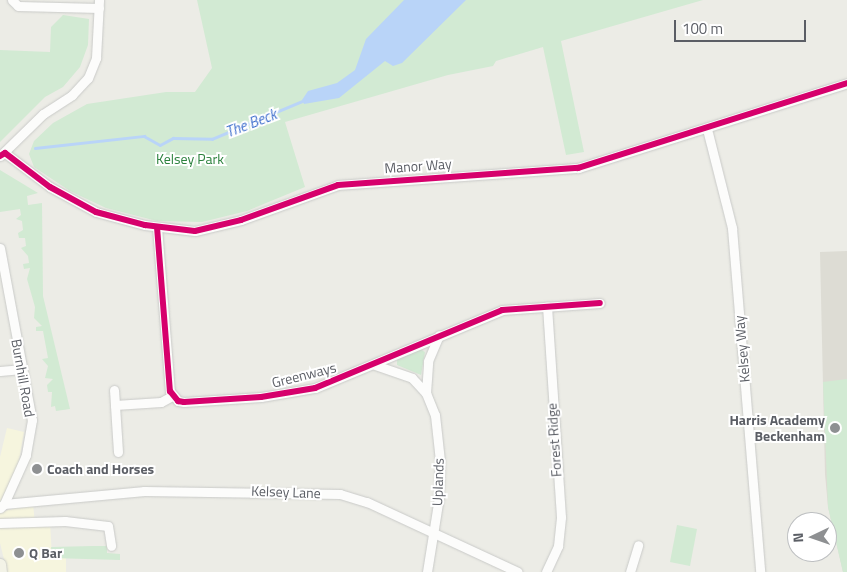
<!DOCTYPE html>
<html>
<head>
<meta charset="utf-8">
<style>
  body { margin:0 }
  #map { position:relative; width:847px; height:572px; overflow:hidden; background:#ecece6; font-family:"Titillium Web",sans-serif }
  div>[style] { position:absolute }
  .commercial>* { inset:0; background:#f6f5de }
  .education>* { inset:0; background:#dddcd4 }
  .green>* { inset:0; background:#d2ead3 }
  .water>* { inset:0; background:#b9d4f8 }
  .stream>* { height:2.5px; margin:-1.25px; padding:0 1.25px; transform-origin:1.25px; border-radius:1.25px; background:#b9d4f8 }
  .roads { filter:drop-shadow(0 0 1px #c9cac8) drop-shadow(0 0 1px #c9cac8) }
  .minor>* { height:9px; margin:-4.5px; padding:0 4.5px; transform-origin:4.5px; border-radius:4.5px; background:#fcfcfb }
  .major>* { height:11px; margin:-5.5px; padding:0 5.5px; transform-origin:5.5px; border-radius:5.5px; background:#f3f3e7 }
  .cycleway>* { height:6px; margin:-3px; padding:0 3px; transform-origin:3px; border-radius:3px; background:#d6006c }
  .dots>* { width:14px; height:14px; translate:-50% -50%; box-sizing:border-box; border:2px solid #fff; border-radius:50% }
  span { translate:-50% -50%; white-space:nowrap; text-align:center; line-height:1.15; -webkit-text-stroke:4px #fff; paint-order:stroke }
  .park-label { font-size:14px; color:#2d823e }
  .street-label { font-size:14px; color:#5b5e65 }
  .poi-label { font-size:14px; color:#5b5e65; font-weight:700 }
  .right { translate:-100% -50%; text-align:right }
  .left { translate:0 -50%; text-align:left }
  .water-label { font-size:15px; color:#3c6dcc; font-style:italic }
  .north { position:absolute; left:787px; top:512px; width:50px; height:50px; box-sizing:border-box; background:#fff; border:1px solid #bdbfc1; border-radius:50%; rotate:267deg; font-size:14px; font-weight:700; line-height:20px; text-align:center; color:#5b5e65 }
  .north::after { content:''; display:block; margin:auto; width:18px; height:22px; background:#8e9092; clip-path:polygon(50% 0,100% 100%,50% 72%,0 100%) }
  .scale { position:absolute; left:674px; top:20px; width:132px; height:22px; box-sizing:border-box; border:2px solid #5b5e65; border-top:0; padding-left:6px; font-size:15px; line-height:18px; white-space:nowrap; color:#5b5e65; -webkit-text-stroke:4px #fff; paint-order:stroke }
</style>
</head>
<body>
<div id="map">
  <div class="commercial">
    <div style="clip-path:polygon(7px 428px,24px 432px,18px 466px,0 502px,0 457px)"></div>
    <div style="clip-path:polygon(33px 504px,35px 523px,50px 522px,52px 557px,66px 558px,66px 572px,7px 572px,0 543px,0 512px)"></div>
  </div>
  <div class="education">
    <div style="clip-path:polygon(847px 251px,847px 572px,843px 572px,828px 507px,825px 474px,820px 252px)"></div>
  </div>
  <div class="green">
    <div style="clip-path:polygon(197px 0,703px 0,561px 41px,584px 152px,566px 155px,543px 47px,496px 61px,493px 66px,448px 75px,285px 122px,305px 187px,247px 211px,202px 222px,157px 221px,106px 208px,70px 191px,34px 167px,29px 154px,34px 141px,53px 123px,87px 104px,166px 92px,195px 92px,212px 68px)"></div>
    <div style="clip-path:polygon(63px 15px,89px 19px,88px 45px,80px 67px,63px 87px,45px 97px,0 142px,0 50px,50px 52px,51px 27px)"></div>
    <div style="clip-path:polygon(0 170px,38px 193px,27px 196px,28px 205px,42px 203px,43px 296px,70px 409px,56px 411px,55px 406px,51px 407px,52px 392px,48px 392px,47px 385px,53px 379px,45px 378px,48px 366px,42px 359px,48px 358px,43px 331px,36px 331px,36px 327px,42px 326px,34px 318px,35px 307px,27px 279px,30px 268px,24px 269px,23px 264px,29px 263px,28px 256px,21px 248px,26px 246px,25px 238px,19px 238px,18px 233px,23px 230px,22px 221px,16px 219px,21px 215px,20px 209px,0 212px)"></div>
    <div style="clip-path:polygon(420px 349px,425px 352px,421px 375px,397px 365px,397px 360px)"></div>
    <div style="clip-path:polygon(847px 379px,847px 572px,843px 572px,828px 507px,823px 382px)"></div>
    <div style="clip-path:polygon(677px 525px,697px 529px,690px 566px,670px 562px)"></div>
    <div style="clip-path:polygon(93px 546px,107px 546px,107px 553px,120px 554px,120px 560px,52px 558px,51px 547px)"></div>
  </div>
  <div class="water">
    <div style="clip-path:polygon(404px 0,466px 0,402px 63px,393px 66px,385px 61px,339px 98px,304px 104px,302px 100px,308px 91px,337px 83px,355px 70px,366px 39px)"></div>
  </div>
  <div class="stream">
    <div style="left:35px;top:148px;width:110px;rotate:-6.3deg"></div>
    <div style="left:144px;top:136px;width:18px;rotate:29deg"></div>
    <div style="left:160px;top:145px;width:15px;rotate:-28deg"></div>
    <div style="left:173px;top:138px;width:39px;rotate:1deg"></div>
    <div style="left:212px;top:139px;width:101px;rotate:-22.8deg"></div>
  </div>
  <div class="roads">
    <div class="minor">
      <div style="left:12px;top:0;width:8px;rotate:45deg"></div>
      <div style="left:18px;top:6px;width:81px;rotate:1.4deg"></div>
      <div style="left:707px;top:129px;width:102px;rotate:75.8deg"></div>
      <div style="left:732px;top:228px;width:345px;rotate:85.3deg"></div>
      <div style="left:5px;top:153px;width:56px;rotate:37.1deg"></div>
      <div style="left:50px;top:187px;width:52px;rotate:28.5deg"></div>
      <div style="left:96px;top:212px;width:51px;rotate:14.9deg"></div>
      <div style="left:145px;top:225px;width:50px;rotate:6.8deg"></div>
      <div style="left:195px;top:231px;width:47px;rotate:-13.4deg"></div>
      <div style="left:241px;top:220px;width:103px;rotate:-19.8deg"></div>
      <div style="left:338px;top:185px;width:241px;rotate:-4.1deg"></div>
      <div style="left:578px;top:168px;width:282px;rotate:-17.5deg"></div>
      <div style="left:0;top:156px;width:60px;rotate:-44.3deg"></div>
      <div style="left:43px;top:114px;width:35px;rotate:-33deg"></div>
      <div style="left:72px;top:95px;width:23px;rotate:-47deg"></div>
      <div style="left:88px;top:78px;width:22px;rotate:-68deg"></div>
      <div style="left:96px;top:58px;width:58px;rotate:-87deg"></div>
      <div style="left:157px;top:227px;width:165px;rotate:85.5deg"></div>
      <div style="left:170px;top:391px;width:13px;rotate:51deg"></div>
      <div style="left:178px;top:401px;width:6px;rotate:9deg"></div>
      <div style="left:184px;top:402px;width:77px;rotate:-3.7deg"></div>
      <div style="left:261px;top:397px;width:55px;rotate:-9.5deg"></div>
      <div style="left:315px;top:388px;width:203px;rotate:-22.6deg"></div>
      <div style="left:502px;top:310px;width:98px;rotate:-4.1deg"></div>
      <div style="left:0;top:248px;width:175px;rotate:79.5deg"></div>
      <div style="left:32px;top:420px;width:36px;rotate:100deg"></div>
      <div style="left:26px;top:455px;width:54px;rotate:114.2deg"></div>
      <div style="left:375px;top:365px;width:39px;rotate:19deg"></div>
      <div style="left:412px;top:378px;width:21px;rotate:47deg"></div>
      <div style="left:426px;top:393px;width:24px;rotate:68deg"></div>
      <div style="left:435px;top:415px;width:46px;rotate:83.8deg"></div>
      <div style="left:440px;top:461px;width:36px;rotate:92deg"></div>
      <div style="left:439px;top:497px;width:76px;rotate:99.1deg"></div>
      <div style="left:0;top:371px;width:22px;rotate:-5deg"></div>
      <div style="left:114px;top:390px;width:15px;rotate:86deg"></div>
      <div style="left:426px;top:393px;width:32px;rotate:-86deg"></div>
      <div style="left:428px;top:361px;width:28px;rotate:-67deg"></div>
      <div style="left:118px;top:452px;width:47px;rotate:-93.7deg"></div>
      <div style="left:115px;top:405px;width:46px;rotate:-3.7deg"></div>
      <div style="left:161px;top:402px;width:13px;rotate:-29deg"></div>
      <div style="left:0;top:508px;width:6px;rotate:-45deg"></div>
      <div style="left:4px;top:504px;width:141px;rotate:-5.3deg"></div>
      <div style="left:144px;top:491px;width:196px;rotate:0.9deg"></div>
      <div style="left:340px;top:494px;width:28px;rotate:17deg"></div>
      <div style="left:367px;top:502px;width:166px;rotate:24.9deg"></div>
      <div style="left:0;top:523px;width:65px;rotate:-1.8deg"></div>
      <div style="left:65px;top:521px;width:43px;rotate:6.6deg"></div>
      <div style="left:108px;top:526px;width:20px;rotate:81deg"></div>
      <div style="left:546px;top:572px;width:29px;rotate:-65deg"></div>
      <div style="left:558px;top:546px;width:29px;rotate:-84deg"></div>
      <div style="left:561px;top:517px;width:211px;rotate:-93.8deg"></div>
      <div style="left:630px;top:572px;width:28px;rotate:-73deg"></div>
    </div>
    <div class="major">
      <div style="left:0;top:564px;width:8px;rotate:83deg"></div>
    </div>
  </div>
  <div class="cycleway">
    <div style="left:0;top:156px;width:6px;rotate:-31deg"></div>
    <div style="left:5px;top:153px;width:56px;rotate:37.1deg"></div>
    <div style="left:50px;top:187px;width:52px;rotate:28.5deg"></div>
    <div style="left:96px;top:212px;width:51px;rotate:14.9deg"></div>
    <div style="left:145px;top:225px;width:50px;rotate:6.8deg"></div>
    <div style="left:195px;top:231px;width:47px;rotate:-13.4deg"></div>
    <div style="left:241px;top:220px;width:103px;rotate:-19.8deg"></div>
    <div style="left:338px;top:185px;width:241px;rotate:-4.1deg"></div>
    <div style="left:578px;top:168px;width:282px;rotate:-17.5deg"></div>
    <div style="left:157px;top:227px;width:165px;rotate:85.5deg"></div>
    <div style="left:170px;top:391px;width:13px;rotate:51deg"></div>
    <div style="left:178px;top:401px;width:6px;rotate:9deg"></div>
    <div style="left:184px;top:402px;width:77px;rotate:-3.7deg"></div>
    <div style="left:261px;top:397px;width:55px;rotate:-9.5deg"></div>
    <div style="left:315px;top:388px;width:203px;rotate:-22.6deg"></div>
    <div style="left:502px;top:310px;width:98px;rotate:-4.1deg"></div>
  </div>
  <div class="dots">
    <div style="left:835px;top:428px;background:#8e9092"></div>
    <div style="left:37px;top:469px;background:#8e9092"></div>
    <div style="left:19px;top:553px;background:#8e9092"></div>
  </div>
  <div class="park-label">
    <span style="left:190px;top:159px">Kelsey Park</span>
  </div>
  <div class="street-label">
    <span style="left:418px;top:166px;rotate:-4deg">Manor Way</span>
    <span style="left:742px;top:349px;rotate:-95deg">Kelsey Way</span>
    <span style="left:304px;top:375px;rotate:-14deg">Greenways</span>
    <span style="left:23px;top:378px;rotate:80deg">Burnhill Road</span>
    <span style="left:554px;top:440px;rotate:-94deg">Forest Ridge</span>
    <span style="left:438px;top:482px;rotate:-88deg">Uplands</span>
    <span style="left:286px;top:492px;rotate:2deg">Kelsey Lane</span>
  </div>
  <div class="poi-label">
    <span class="right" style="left:825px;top:428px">Harris Academy<br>Beckenham</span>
    <span class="left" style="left:47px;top:469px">Coach and Horses</span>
    <span class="left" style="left:29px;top:553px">Q Bar</span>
  </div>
  <div class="water-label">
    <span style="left:251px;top:123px;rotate:-21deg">The Beck</span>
  </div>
  <div class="north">N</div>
  <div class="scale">100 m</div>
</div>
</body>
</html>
